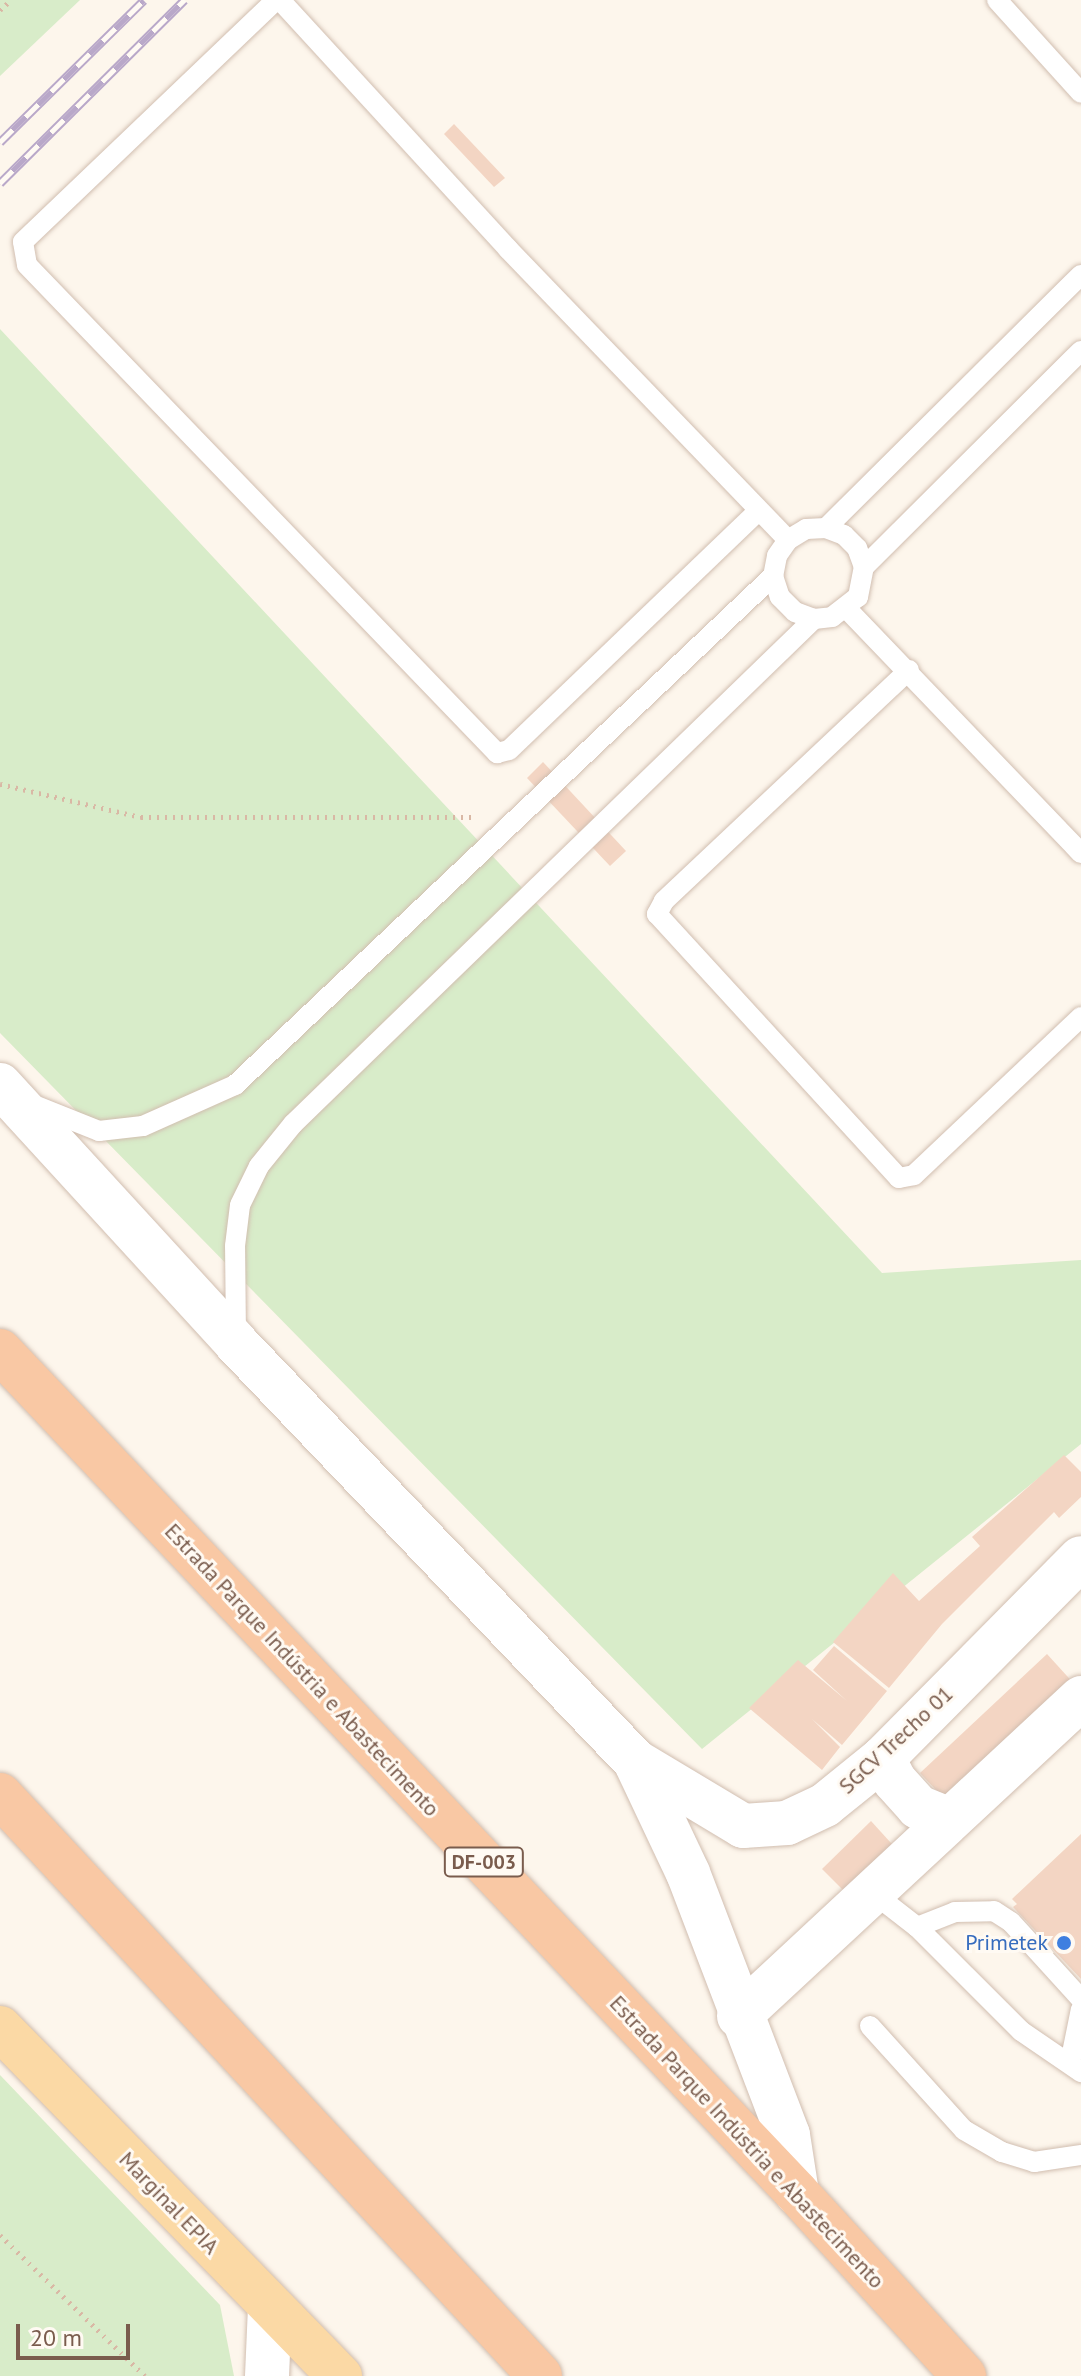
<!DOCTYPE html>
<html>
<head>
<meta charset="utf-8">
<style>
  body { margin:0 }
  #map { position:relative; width:1081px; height:2376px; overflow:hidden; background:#fdf6ec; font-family:"PT Sans",sans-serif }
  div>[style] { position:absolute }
  .green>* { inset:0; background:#d8ecc9 }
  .building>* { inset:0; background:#f3d5c3 }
  .path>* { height:5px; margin-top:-2.5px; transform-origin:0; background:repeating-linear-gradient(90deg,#d9b8a5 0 2px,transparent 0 8px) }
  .roads { filter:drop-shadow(0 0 2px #d1beb0) drop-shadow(0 0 2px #d1beb0) }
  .service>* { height:20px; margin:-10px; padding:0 10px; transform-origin:10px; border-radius:10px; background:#fff }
  .tertiary>* { height:44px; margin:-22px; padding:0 22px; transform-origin:22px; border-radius:22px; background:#fff }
  .primary>* { height:44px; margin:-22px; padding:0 22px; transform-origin:22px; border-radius:22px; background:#fbd9a5 }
  .trunk>* { height:44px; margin:-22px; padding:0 22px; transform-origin:22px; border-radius:22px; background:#f9c8a4 }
  .rail>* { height:9px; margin-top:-4.5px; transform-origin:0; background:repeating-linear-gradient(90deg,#fffaf3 0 18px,#b9a8c9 0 36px); box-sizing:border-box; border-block:2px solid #b9a8c9 }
  .dots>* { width:22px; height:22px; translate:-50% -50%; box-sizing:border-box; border:4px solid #fffaf3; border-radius:50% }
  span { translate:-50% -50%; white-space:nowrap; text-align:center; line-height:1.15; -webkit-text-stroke:6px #fffaf3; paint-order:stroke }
  .shield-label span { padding:2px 6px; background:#fffaf3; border:2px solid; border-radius:6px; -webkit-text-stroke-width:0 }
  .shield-label { font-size:20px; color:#7a5c4d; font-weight:700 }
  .street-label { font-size:22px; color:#7a5c4d }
  .shop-label { font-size:22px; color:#366cbe }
  .right { translate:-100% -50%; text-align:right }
  .scale { position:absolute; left:16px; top:2324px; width:114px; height:36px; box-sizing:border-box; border:4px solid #7a5c4d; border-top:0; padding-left:10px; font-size:24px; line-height:28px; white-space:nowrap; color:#7a5c4d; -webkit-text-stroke:6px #fffaf3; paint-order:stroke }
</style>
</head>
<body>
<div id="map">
  <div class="green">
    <div style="clip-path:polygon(0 0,80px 0,0 76px)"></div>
    <div style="clip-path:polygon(0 329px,882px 1273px,1081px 1260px,1081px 1444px,702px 1749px,0 1033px)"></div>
    <div style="clip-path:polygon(0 2075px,220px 2305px,234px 2376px,0 2376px)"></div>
  </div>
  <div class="building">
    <div style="clip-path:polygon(454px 124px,505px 178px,494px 187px,444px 134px)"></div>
    <div style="clip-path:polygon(543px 762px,626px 851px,610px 866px,527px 778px)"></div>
    <div style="clip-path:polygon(1064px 1455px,1081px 1472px,1081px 1497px,1059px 1518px,1054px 1512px,942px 1624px,889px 1688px,833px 1642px,893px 1573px,919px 1601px,980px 1546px,972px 1537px)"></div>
    <div style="clip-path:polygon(834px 1646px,887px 1691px,842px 1745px,812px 1719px,840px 1747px,822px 1770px,749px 1708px,798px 1660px,847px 1701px,813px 1670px)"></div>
    <div style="clip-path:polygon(1047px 1654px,1077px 1687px,952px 1807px,920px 1773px)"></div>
    <div style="clip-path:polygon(871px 1821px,901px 1854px,854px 1901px,822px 1869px)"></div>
    <div style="clip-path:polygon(1081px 1834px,1081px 1979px,1013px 1907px,1017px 1904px,1012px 1899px)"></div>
  </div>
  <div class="path">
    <div style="left:0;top:10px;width:15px;rotate:-42deg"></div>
    <div style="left:0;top:784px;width:145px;rotate:13.2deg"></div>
    <div style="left:141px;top:817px;width:334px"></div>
    <div style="left:0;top:2235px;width:202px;rotate:44.2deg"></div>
  </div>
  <div class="roads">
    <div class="service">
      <div style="left:276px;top:0;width:350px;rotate:136.3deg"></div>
      <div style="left:23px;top:242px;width:23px;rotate:80deg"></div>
      <div style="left:27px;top:265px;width:678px;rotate:46.08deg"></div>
      <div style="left:497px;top:753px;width:12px;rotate:-14deg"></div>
      <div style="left:509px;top:750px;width:345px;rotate:-43.8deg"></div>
      <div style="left:280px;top:0;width:338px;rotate:47.5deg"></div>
      <div style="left:508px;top:249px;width:404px;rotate:46.1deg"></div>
      <div style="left:997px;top:0;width:125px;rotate:47.9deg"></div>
      <div style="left:826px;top:528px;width:359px;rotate:-44.8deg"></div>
      <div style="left:864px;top:567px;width:306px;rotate:-44.9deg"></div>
      <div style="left:847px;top:609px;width:338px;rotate:46.2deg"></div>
      <div style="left:909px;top:670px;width:337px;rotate:136.7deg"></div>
      <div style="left:664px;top:901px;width:15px;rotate:118deg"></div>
      <div style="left:657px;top:914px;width:358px;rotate:47.5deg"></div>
      <div style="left:899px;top:1178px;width:15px;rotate:-11deg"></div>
      <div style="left:914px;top:1175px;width:230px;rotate:-43.4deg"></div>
      <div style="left:34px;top:1105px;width:70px;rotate:21.8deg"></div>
      <div style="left:99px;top:1131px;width:44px;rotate:-6.5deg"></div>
      <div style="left:143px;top:1126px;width:101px;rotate:-24deg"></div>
      <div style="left:235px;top:1085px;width:741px;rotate:-43.41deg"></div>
      <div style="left:236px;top:1337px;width:91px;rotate:-90.6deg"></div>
      <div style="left:235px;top:1246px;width:41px;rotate:-83deg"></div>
      <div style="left:240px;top:1205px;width:43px;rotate:-64deg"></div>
      <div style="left:259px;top:1166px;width:54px;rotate:-51deg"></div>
      <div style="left:293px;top:1124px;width:726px;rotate:-44.11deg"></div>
      <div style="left:814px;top:619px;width:18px;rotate:-6deg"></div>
      <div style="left:832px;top:617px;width:33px;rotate:-38deg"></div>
      <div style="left:858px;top:597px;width:31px;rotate:-79deg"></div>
      <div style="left:864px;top:567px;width:20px;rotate:-110deg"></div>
      <div style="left:857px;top:548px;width:18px;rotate:-135deg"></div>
      <div style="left:844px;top:535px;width:19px;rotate:-159deg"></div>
      <div style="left:826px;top:528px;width:20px;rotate:177deg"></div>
      <div style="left:806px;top:529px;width:21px;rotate:149deg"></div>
      <div style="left:788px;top:540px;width:19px;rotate:125deg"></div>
      <div style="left:777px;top:556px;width:20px;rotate:101deg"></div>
      <div style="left:773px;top:576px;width:22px;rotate:72deg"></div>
      <div style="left:780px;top:597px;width:21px;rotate:45deg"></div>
      <div style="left:795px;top:612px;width:20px;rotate:20deg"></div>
      <div style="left:872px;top:1892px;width:57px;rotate:37.9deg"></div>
      <div style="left:917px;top:1927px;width:147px;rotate:45deg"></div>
      <div style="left:1021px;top:2031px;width:73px;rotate:34.3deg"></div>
      <div style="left:917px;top:1927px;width:41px;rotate:-21.5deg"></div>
      <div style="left:955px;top:1912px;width:39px;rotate:-1deg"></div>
      <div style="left:994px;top:1911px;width:20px;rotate:33deg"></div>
      <div style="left:1011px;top:1922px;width:104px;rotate:47.7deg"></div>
      <div style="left:870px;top:2026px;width:140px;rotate:47.9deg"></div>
      <div style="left:964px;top:2130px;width:44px;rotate:30.1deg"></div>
      <div style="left:1002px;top:2152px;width:34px;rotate:17deg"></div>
      <div style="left:1034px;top:2162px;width:48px;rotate:-8.5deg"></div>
      <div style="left:1070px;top:2063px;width:55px;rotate:-78.5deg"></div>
    </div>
    <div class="tertiary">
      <div style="left:0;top:1085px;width:350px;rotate:47.5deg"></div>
      <div style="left:236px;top:1343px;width:578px;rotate:46.33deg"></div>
      <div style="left:635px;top:1761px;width:124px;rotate:64.7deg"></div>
      <div style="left:688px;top:1873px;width:280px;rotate:69.1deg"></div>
      <div style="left:788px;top:2135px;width:59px;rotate:81.2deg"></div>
      <div style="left:883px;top:1758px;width:25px;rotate:63deg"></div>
      <div style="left:894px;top:1780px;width:36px;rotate:48deg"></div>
      <div style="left:918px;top:1807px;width:32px;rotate:22deg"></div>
      <div style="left:635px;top:1761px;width:126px;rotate:31deg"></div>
      <div style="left:743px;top:1826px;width:44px;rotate:-3.9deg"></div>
      <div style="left:787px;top:1823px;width:42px;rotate:-25.3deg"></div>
      <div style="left:825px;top:1805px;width:75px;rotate:-39deg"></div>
      <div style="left:883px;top:1758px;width:281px;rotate:-45.3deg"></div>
      <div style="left:739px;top:2016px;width:467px;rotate:-42.9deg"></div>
      <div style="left:267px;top:2376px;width:69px;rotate:-87.5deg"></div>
    </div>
    <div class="primary">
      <div style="left:0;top:2028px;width:487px;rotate:45.7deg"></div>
    </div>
    <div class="trunk">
      <div style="left:0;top:1351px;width:1159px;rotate:46.57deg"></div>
      <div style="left:797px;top:2193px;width:248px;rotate:47.6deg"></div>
      <div style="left:0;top:1795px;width:793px;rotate:47.09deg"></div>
    </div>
  </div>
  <div class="rail">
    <div style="left:0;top:142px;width:202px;rotate:-44.6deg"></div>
    <div style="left:0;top:183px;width:260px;rotate:-44.8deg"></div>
  </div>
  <div class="dots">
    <div style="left:1064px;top:1943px;background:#3f7fe0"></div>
  </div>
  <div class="shield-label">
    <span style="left:484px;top:1862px">DF-003</span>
  </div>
  <div class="street-label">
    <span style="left:302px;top:1670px;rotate:47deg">Estrada Parque Indústria e Abastecimento</span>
    <span style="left:896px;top:1740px;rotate:-43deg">SGCV Trecho 01</span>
    <span style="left:747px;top:2142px;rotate:47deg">Estrada Parque Indústria e Abastecimento</span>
    <span style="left:169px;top:2203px;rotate:46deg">Marginal EPIA</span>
  </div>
  <div class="shop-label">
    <span class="right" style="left:1048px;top:1943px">Primetek</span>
  </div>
  <div class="scale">20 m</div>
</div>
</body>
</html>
